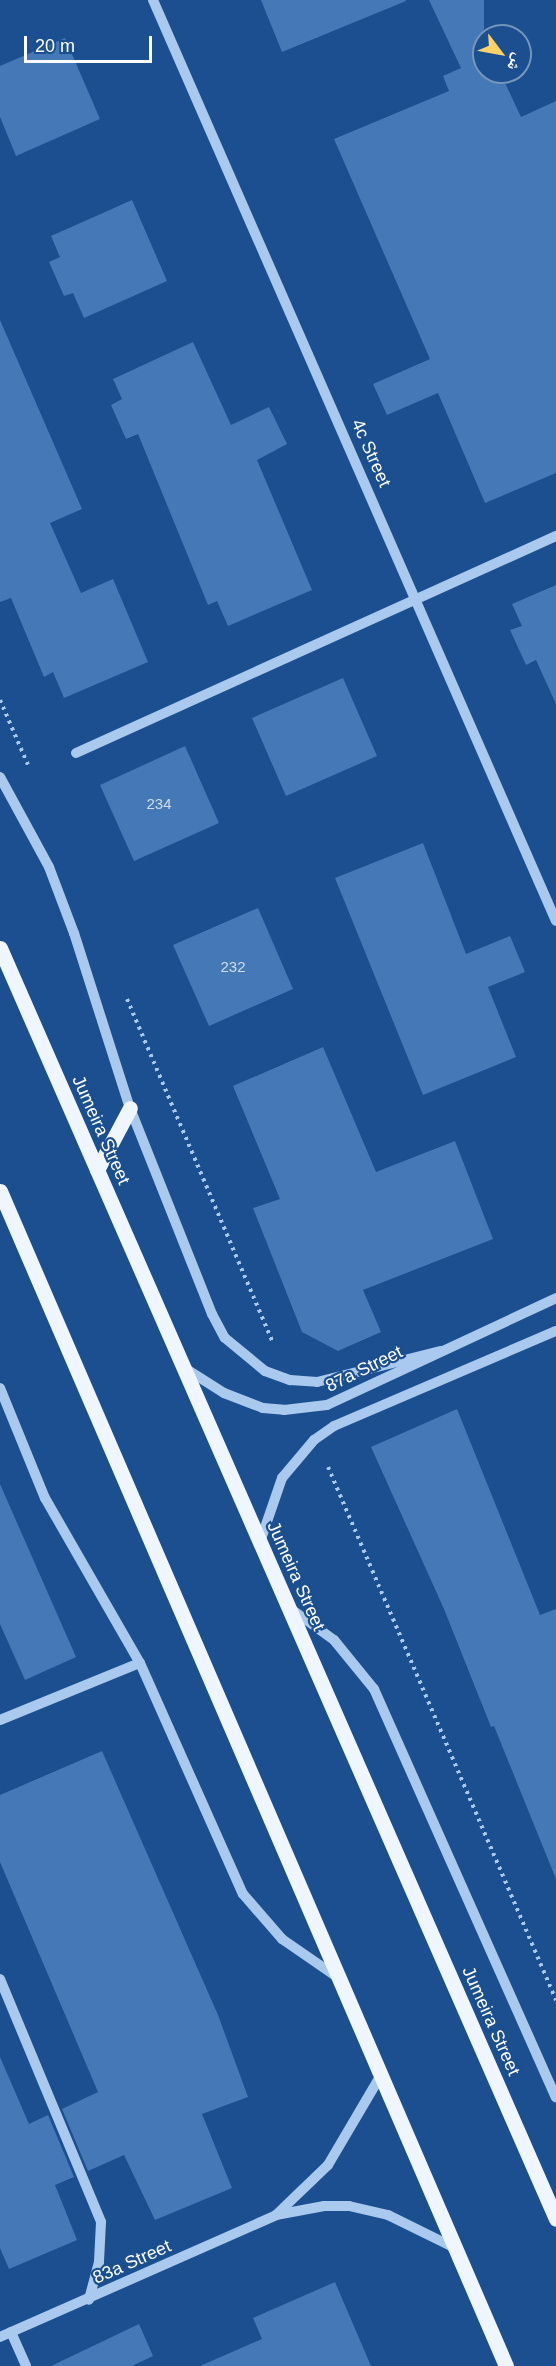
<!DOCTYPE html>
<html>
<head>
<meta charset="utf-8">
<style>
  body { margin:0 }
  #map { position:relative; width:556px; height:2366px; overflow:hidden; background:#1b4f8f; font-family:Helvetica,"Noto Naskh Arabic",sans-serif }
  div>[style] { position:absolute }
  .building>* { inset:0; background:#4478b7 }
  .path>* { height:4px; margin-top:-2px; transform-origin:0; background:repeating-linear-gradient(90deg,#a9c9ee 0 3px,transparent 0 7.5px) }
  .minor>* { height:10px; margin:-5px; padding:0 5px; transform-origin:5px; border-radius:5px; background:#a9c9ee }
  .major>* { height:15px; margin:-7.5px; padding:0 7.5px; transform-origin:7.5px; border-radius:7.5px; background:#f0f6ff }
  span { translate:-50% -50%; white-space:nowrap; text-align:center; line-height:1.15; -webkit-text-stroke:4.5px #1b4f8f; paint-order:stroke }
  .number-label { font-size:15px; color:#d0dded }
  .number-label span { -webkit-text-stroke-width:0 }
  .street-label { font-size:18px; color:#fff }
  .north { position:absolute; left:472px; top:24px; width:60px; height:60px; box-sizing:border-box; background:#1b4f8f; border:2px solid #7695bc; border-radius:50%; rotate:122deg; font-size:16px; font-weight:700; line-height:24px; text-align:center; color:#fff }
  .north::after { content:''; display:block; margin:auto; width:21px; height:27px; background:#ffd166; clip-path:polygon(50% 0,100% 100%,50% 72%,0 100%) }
  .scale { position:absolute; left:24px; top:36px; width:128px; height:27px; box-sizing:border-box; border:3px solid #fff; border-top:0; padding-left:8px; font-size:18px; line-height:21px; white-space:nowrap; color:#fff; -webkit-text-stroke:4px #1b4f8f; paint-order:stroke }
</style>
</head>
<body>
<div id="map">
  <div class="building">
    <div style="clip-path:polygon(261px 0,406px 0,406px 1px,282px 52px)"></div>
    <div style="clip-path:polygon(429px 0,484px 0,484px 72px,500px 72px,521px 117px,556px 101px,556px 473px,485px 503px,438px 393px,387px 415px,373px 384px,430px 359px,334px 139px,449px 91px,443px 76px,461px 68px)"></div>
    <div style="clip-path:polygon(65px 38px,100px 119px,16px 156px,0 117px,0 66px)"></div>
    <div style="clip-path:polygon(132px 200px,167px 281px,84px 318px,73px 293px,64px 296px,49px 262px,60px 257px,51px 236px)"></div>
    <div style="clip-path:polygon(0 320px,82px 509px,50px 523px,81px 593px,113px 579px,148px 662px,64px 698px,53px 672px,44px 677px,11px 598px,0 602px)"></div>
    <div style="clip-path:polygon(193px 342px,231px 425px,269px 407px,287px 444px,257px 460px,312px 590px,228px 626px,217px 601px,208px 605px,138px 434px,126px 439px,111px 405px,122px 399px,113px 379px)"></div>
    <div style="clip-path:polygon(556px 585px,556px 704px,536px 660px,526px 665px,510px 630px,522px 626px,512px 604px)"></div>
    <div style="clip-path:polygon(343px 678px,377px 756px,286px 796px,252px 718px)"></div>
    <div style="clip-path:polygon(185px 746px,219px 823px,134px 861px,100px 785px)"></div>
    <div style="clip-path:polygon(423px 843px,466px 954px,510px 936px,525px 972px,488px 987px,516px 1057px,423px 1095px,335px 878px)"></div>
    <div style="clip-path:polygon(258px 908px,293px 989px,209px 1026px,173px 945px)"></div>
    <div style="clip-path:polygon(323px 1047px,376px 1172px,455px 1141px,493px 1239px,363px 1290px,381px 1332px,338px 1351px,302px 1332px,253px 1208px,280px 1199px,233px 1086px)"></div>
    <div style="clip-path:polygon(457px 1409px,540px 1615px,556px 1609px,556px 1879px,494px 1726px,491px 1727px,444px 1609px,371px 1447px)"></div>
    <div style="clip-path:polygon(0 1484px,76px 1657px,25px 1680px,0 1624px)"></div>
    <div style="clip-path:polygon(102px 1751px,218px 2015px,248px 2097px,202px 2114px,232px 2188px,155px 2220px,124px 2155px,88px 2171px,62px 2109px,98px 2092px,0 1862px,0 1795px)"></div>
    <div style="clip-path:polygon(0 2057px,29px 2124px,48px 2115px,74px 2177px,55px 2185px,77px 2240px,9px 2269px,0 2248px)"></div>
    <div style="clip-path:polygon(335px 2282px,371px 2366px,200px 2366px,262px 2339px,253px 2318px)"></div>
    <div style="clip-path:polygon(139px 2324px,153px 2356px,132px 2366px,51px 2366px)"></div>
  </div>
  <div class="path">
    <div style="left:0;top:700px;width:71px;rotate:66.7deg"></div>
    <div style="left:127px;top:999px;width:371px;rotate:67deg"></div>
    <div style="left:328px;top:1467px;width:580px;rotate:66.84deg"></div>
  </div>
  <div class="minor">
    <div style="left:153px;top:0;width:1005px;rotate:66.37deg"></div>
    <div style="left:76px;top:753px;width:527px;rotate:-24.33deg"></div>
    <div style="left:0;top:777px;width:102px;rotate:61.4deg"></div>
    <div style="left:49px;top:867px;width:71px;rotate:69.3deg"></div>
    <div style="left:74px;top:933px;width:184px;rotate:72.3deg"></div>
    <div style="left:130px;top:1108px;width:222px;rotate:68.3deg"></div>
    <div style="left:212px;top:1314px;width:27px;rotate:62deg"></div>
    <div style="left:225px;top:1338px;width:52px;rotate:39.5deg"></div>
    <div style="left:265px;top:1371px;width:27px;rotate:20deg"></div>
    <div style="left:290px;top:1380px;width:27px;rotate:4deg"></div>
    <div style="left:317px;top:1382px;width:127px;rotate:-14.1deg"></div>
    <div style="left:183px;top:1367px;width:49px;rotate:32.4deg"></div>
    <div style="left:224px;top:1393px;width:42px;rotate:21deg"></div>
    <div style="left:263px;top:1408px;width:21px;rotate:5deg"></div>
    <div style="left:284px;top:1410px;width:43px;rotate:-6.6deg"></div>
    <div style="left:327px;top:1405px;width:253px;rotate:-25deg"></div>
    <div style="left:0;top:1388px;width:119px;rotate:67.8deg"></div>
    <div style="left:45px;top:1498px;width:190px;rotate:60.1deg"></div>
    <div style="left:140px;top:1663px;width:253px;rotate:66deg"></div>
    <div style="left:243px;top:1894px;width:60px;rotate:49.1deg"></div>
    <div style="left:282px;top:1939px;width:70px;rotate:34.6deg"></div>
    <div style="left:260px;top:1542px;width:68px;rotate:-71deg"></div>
    <div style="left:282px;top:1478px;width:50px;rotate:-49.9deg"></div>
    <div style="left:314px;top:1440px;width:24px;rotate:-35deg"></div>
    <div style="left:334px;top:1426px;width:241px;rotate:-23.2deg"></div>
    <div style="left:291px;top:1609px;width:53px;rotate:35.8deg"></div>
    <div style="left:334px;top:1640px;width:63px;rotate:50.8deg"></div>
    <div style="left:374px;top:1689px;width:447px;rotate:66deg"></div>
    <div style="left:0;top:1720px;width:151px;rotate:-22.2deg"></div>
    <div style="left:0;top:1979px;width:263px;rotate:67.4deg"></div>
    <div style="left:101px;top:2222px;width:40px;rotate:92.9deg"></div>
    <div style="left:99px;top:2262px;width:39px;rotate:105deg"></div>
    <div style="left:276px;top:2215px;width:72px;rotate:-43.9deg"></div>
    <div style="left:328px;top:2165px;width:104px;rotate:-59.5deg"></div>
    <div style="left:11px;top:2332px;width:37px;rotate:66deg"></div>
    <div style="left:0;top:2337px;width:302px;rotate:-23.8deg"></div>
    <div style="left:276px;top:2215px;width:49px;rotate:-10.6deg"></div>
    <div style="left:324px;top:2206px;width:25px"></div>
    <div style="left:349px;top:2206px;width:40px;rotate:13deg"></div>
    <div style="left:388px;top:2215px;width:75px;rotate:26.2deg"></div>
  </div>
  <div class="major">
    <div style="left:0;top:948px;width:1387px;rotate:66.37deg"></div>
    <div style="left:97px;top:1170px;width:70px;rotate:-62deg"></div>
    <div style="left:0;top:1191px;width:1279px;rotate:66.7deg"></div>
  </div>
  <div class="number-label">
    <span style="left:159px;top:804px">234</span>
    <span style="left:233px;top:967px">232</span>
  </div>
  <div class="street-label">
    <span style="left:371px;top:453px;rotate:66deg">4c Street</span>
    <span style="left:101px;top:1130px;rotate:66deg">Jumeira Street</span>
    <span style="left:364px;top:1369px;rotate:-26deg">87a Street</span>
    <span style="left:296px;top:1576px;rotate:66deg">Jumeira Street</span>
    <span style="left:491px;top:2021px;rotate:66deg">Jumeira Street</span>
    <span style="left:132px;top:2262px;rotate:-24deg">83a Street</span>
  </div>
  <div class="north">ش</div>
  <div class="scale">20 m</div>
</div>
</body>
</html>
